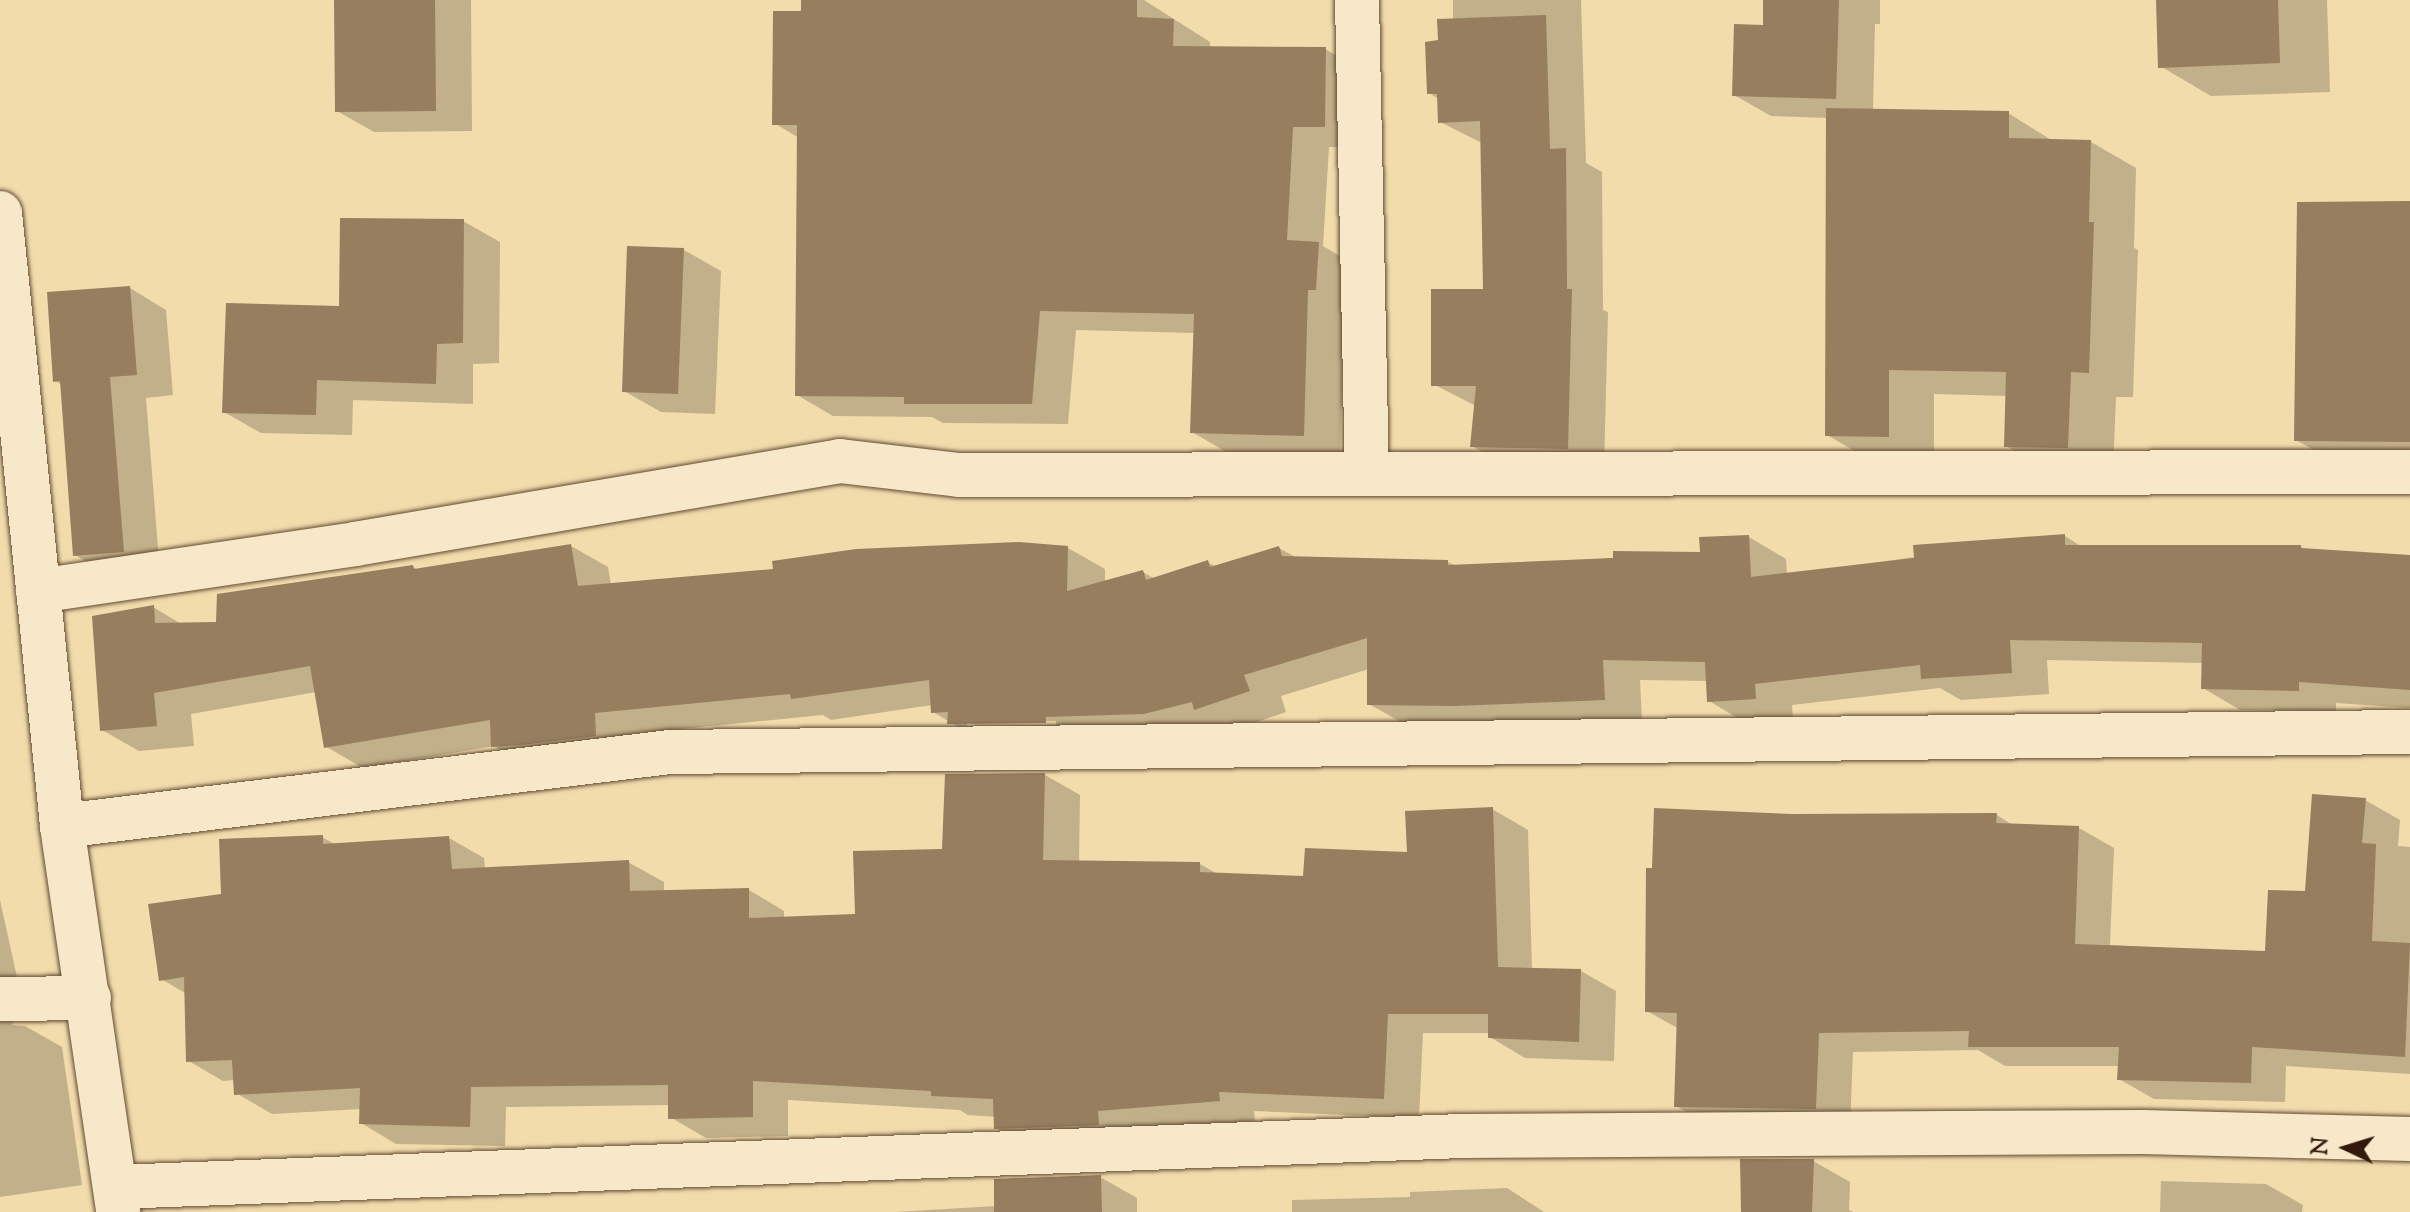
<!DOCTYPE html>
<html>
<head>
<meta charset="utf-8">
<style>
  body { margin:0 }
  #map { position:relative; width:2410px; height:1212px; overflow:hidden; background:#f2dcac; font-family:"Sorts Mill Goudy",serif }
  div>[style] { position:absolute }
  .shadow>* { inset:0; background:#0003 }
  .building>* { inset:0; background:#967e5f }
  .roads { filter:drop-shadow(0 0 2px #624a33) drop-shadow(0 0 2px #624a33) }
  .minor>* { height:44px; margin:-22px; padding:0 22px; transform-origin:22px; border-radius:22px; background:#f7e8c9 }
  span { translate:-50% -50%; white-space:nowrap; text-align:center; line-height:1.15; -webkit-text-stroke:7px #f7e8c9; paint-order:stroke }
  .north { position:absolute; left:2306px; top:1108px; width:80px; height:80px; -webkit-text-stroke:6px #f7e8c9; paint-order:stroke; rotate:274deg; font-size:22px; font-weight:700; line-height:32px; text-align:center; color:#32190b }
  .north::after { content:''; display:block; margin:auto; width:28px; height:36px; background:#32190b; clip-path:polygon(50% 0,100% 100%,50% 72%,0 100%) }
</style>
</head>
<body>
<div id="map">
  <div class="shadow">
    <div style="clip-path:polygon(336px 0,471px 0,472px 131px,374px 132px,337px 111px)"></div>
    <div style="clip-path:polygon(803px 0,1144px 0,1210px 42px,1210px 49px,1325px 49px,1361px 70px,1361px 147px,1329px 147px,1323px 246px,1355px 265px,1344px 309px,1340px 456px,1228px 453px,1192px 432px,1195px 333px,1076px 330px,1068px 424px,943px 423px,932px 417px,833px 416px,797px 395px,799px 138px,774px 123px)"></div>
    <div style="clip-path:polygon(1453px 0,1581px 0,1586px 163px,1602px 172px,1603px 310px,1608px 312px,1604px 469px,1509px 467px,1472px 446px,1476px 406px,1433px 384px,1485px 291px,1482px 143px,1440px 122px,1440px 100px,1429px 93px,1440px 42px,1453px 21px)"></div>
    <div style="clip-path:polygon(1765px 0,1880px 0,1880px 24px,1875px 24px,1873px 111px,2008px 113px,2053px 141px,2091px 142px,2136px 168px,2134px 248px,2138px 250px,2133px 397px,2116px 397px,2113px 472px,2051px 472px,2006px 446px,2008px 396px,1934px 394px,1934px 461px,1872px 461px,1827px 435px,1828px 118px,1771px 116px,1734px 95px,1765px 27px)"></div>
    <div style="clip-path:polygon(2158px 0,2327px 0,2330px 92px,2211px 96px,2160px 66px)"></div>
    <div style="clip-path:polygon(2410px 203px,2410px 470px,2347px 469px,2296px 440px)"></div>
    <div style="clip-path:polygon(463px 221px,500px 242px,499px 363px,473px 364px,473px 404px,353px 400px,352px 435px,261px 433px,224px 412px)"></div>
    <div style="clip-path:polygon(684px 250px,721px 271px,715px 414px,661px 412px,624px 391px)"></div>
    <div style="clip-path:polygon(130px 288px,166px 310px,173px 395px,146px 398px,160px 573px,112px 576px,75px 555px,63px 385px,55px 381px)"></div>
    <div style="clip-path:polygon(evenodd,2065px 536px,2082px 547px,2301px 547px,2308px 551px,2410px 557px,2410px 708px,2336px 703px,2336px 711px,2240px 710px,2203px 688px,2203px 663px,2047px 660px,2049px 694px,1961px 700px,1940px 688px,1792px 705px,1793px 720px,1746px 723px,1709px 701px,1708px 681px,1640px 680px,1642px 721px,1406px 725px,1369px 704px,1369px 669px,1281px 696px,1286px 712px,1233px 730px,987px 744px,933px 712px,932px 705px,831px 720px,823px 715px,632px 734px,633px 757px,530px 767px,494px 746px,363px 768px,325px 746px,316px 692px,191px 714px,194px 746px,139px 751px,102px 730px,153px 607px,183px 625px,218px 624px,413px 567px,418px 570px,571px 546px,608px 567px,611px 585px,1068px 548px,1105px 569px,1105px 583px,1143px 572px,1155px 579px,1207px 562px,1217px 567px,1279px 548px,1297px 558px,1448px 562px,1456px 566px,1702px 554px,1749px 537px,1786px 559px,1787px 575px,2065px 536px,1056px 721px,1056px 725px,967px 726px,967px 722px,1056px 721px)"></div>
    <div style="clip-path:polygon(1045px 775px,1080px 795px,1079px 863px,1200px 864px,1219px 875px,1305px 878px,1409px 854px,1492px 809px,1528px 830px,1532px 970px,1581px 971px,1616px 991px,1614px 1061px,1525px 1058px,1490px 1037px,1490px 1033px,1423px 1033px,1419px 1118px,1254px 1111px,1255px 1121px,1133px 1131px,1031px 1148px,996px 1128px,996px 1117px,968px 1115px,960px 1110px,788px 1100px,788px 1136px,706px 1138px,670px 1117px,670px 1105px,506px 1107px,505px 1146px,396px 1144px,361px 1123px,361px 1109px,272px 1114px,236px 1093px,235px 1080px,223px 1081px,187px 1060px,187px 994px,161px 979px,223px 896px,322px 837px,336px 845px,449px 838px,484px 858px,485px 869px,628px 862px,664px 882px,664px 892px,749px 890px,784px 911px,784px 919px,857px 916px)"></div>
    <div style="clip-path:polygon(2365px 800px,2400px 820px,2398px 846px,2410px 847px,2410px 1074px,2286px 1066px,2285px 1102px,2154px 1099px,2119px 1079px,2120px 1066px,2005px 1066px,1978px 1050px,1853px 1052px,1850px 1128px,1711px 1126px,1676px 1106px,1679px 1029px,1647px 1011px,1792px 816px,1997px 815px,2014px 826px,2079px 828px,2114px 848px,2110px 945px,2267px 953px)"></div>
    <div style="clip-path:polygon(0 900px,22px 1000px,12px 1025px,25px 1026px,62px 1047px,82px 1185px,0 1197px)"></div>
    <div style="clip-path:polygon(1813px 1161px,1850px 1182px,1849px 1210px,1853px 1212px,1743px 1212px)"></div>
    <div style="clip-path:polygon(1100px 1177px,1137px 1198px,1137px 1212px,895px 1212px,996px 1206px)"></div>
    <div style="clip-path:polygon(2161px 1181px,2266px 1184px,2303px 1205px,2302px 1212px,2160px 1212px)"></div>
    <div style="clip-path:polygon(1507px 1188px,1544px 1212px,1292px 1212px,1292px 1200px,1410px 1197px,1410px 1192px)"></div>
  </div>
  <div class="building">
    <div style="clip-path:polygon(334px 0,435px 0,436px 111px,335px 112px)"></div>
    <div style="clip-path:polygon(801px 0,1137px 0,1137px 17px,1174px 19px,1173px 46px,1326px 47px,1325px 127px,1293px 127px,1287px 240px,1319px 242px,1316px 290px,1308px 290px,1304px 436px,1190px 433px,1194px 314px,1040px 311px,1032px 404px,904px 404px,904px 397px,795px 396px,797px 125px,772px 125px,773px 11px,801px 11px)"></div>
    <div style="clip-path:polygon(1763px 0,1839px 0,1836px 99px,1732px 96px,1734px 24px,1763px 25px)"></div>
    <div style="clip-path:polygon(2156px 0,2278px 0,2280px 63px,2158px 68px)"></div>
    <div style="clip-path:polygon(1546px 15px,1550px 149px,1566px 148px,1567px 289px,1572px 289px,1568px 449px,1470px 447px,1476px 386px,1431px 386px,1431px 289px,1483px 289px,1480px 121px,1438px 123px,1437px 94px,1427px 94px,1425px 42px,1438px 40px,1437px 19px)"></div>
    <div style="clip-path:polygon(1826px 108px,2009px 111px,2009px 138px,2091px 140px,2089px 222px,2094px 222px,2089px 373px,2071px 372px,2068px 448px,2004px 447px,2006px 372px,1889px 370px,1889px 437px,1825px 436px)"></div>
    <div style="clip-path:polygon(2410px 201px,2410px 442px,2294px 441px,2297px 202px)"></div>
    <div style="clip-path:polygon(340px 218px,464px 219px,463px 343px,437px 344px,436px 384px,317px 380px,316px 415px,222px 413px,226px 303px,339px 306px)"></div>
    <div style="clip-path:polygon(627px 246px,684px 248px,678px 394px,622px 392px)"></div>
    <div style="clip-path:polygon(130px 286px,137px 375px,110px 377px,124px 552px,73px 556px,60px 381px,53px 382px,47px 292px)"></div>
    <div style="clip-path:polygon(2065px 534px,2065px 545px,2301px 545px,2301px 548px,2410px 555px,2410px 690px,2299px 682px,2299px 691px,2201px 689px,2202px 643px,2010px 640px,2012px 673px,1921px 679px,1920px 665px,1755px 684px,1756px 699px,1707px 702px,1705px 662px,1603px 660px,1605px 700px,1454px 706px,1367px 705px,1367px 638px,1244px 675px,1250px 691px,1194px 710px,1192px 702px,1144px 714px,1046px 717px,1046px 723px,947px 724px,948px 712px,931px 713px,929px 680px,791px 699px,790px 694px,595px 713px,596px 736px,521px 745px,491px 747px,490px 720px,324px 748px,310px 666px,154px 693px,157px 726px,100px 731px,92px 616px,154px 605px,155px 623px,216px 622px,217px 594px,413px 565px,414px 569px,571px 544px,578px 586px,773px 569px,772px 561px,856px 549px,1019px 542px,1068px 546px,1067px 591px,1143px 570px,1146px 580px,1208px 560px,1210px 567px,1279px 546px,1282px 556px,1448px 560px,1448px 565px,1613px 558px,1613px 551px,1700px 552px,1699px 537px,1749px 535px,1751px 577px,1914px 558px,1913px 545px)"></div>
    <div style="clip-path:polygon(1045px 773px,1043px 860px,1200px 862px,1200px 872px,1303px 876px,1305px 848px,1407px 852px,1405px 811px,1493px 807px,1498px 967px,1581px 969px,1579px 1042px,1488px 1038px,1488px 1014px,1388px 1014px,1384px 1099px,1219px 1092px,1220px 1101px,1098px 1111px,1099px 1125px,994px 1129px,993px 1099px,931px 1096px,931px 1091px,753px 1081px,753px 1117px,668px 1119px,668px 1085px,471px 1087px,470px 1127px,359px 1124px,360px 1088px,234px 1095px,232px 1060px,186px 1062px,184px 977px,159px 981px,148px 904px,221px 894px,219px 839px,323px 835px,323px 844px,449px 836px,452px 869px,629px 860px,630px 891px,749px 888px,749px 918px,855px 914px,853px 851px,942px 849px,945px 774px)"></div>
    <div style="clip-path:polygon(2312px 794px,2366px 798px,2362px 843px,2376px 844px,2372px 941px,2410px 943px,2405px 1057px,2252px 1047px,2251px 1083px,2117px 1080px,2119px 1047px,1968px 1047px,1969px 1031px,1819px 1033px,1816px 1109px,1674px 1107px,1677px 1013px,1645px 1012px,1646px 868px,1652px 868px,1654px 808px,1792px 814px,1997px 813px,1996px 823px,2079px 826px,2075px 944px,2265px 951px,2268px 890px,2305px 891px)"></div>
    <div style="clip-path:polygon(1740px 1159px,1814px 1159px,1812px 1212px,1741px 1212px)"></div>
    <div style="clip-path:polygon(1101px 1175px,1102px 1212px,994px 1212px,994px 1179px)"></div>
  </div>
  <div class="roads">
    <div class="minor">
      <div style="left:1357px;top:0;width:474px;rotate:88.8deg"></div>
      <div style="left:0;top:213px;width:616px;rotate:84.22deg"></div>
      <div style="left:62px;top:826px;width:390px;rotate:81.7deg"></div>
      <div style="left:38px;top:591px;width:320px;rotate:-8.4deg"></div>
      <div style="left:355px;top:544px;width:492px;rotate:-9.7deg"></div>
      <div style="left:840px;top:461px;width:120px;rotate:6.7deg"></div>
      <div style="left:959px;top:475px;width:1451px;rotate:-0.12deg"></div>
      <div style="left:62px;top:826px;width:612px;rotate:-6.94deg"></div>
      <div style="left:670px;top:752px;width:1740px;rotate:-0.66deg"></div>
      <div style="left:0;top:999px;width:89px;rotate:-0.6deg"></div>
      <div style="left:116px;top:1187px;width:1347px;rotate:-2.17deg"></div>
      <div style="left:1462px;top:1136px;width:681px;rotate:-0.34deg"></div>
      <div style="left:2143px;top:1132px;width:267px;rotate:1.5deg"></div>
    </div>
  </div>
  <div class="north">N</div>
</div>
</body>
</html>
